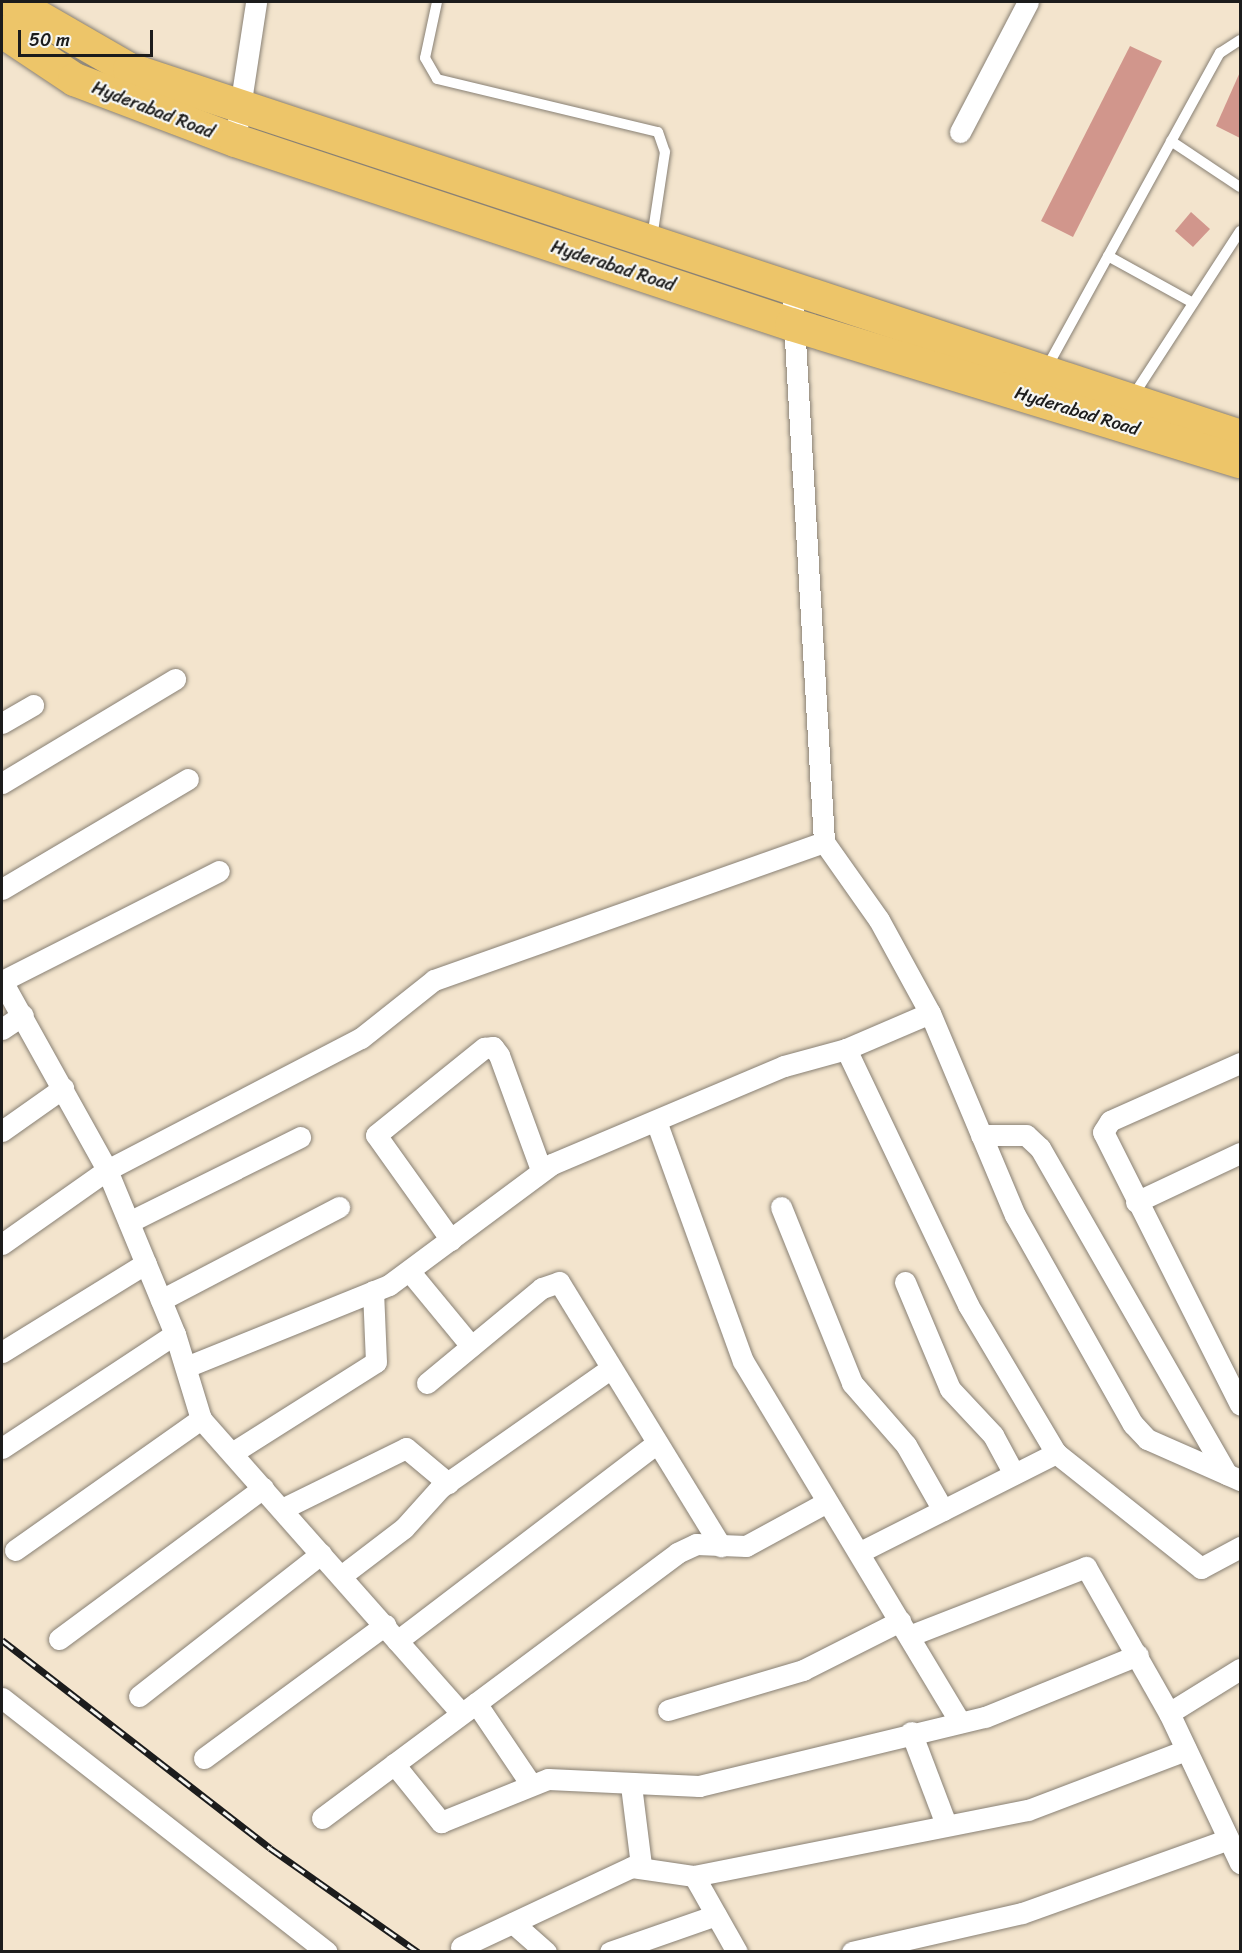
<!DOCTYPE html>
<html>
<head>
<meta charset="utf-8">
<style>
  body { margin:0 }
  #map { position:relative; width:1242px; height:1953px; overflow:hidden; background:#f3e4cd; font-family:Sriracha,sans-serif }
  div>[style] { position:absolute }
  .building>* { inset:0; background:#d1968c }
  .roads { filter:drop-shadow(0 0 2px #888074) drop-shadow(0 0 2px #888074) }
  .service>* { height:10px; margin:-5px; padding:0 5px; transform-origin:5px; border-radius:5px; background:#fff }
  .minor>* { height:21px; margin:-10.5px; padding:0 10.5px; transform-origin:10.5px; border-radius:10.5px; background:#fff }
  .primary>* { height:33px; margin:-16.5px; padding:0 16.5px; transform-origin:16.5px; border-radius:16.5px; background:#edc569 }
  .rail>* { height:7px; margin-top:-3.5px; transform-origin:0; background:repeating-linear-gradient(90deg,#f6f6f2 0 14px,#1c1c1c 0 28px); box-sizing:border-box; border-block:2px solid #1c1c1c }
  span { translate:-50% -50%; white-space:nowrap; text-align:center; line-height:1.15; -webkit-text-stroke:4.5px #f6f6f2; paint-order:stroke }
  .street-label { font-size:18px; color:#1c1c1c }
  .frame { position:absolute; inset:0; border:3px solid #1c1c1c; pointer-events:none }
  .scale { position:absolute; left:18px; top:30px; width:135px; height:27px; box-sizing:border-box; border:3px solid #1c1c1c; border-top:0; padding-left:8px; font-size:18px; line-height:21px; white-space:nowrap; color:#1c1c1c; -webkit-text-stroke:4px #f6f6f2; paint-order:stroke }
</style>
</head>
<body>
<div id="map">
  <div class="building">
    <div style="clip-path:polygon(1130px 46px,1162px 61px,1073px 237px,1041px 221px)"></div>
    <div style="clip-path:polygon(1240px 72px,1240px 138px,1216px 126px)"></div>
    <div style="clip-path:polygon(1191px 212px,1210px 229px,1193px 247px,1175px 231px)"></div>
  </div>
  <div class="roads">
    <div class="service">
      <div style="left:437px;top:2px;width:57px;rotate:102.1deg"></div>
      <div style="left:425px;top:58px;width:24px;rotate:60deg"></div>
      <div style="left:437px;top:79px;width:227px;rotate:13.5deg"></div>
      <div style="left:658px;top:132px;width:21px;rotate:71deg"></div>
      <div style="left:665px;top:152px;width:87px;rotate:98.6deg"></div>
      <div style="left:1171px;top:141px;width:83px;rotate:33.7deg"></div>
      <div style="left:1108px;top:256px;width:97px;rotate:28.9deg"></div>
      <div style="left:1046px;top:369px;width:361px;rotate:-61.2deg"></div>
      <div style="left:1220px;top:53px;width:24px;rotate:-33deg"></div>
      <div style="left:1133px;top:396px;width:197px;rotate:-57deg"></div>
    </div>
    <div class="minor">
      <div style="left:960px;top:132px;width:147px;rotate:-62.4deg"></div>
      <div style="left:235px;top:140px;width:140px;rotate:-81.3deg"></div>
      <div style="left:792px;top:288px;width:555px;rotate:86.69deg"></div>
      <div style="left:824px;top:842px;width:95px;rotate:54.8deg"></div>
      <div style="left:879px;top:920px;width:106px;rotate:61.3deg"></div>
      <div style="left:930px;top:1013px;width:219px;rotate:67.2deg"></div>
      <div style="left:1015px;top:1215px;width:240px;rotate:60.6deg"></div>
      <div style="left:1133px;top:1424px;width:21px;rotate:47deg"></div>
      <div style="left:1147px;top:1439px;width:102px;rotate:23.8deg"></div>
      <div style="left:2px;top:723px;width:36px;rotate:-30deg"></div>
      <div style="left:2px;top:783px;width:202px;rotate:-31deg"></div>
      <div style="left:2px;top:889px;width:216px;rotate:-30.6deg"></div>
      <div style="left:2px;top:981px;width:216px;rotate:60.9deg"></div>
      <div style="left:107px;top:1170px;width:286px;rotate:-27.5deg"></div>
      <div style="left:361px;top:1038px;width:93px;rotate:-38.5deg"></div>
      <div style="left:434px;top:980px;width:414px;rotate:-19.5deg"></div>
      <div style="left:2px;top:981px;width:243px;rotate:-26.9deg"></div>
      <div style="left:2px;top:1029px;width:25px;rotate:-34deg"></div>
      <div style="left:846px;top:1049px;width:284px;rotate:64.5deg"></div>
      <div style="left:968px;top:1305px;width:172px;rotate:59.3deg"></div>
      <div style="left:1056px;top:1453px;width:185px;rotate:38.4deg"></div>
      <div style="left:1201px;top:1568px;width:44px;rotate:-28.3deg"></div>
      <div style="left:1240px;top:1063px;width:142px;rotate:156deg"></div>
      <div style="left:1110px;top:1121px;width:13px;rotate:122deg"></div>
      <div style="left:1103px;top:1132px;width:305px;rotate:63.3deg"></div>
      <div style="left:656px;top:1121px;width:255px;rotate:70.1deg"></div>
      <div style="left:743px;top:1361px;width:421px;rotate:59deg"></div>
      <div style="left:2px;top:1131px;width:75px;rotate:-35.2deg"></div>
      <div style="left:981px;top:1135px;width:45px"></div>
      <div style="left:1026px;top:1135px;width:19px;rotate:43deg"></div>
      <div style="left:1040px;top:1148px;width:376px;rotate:60.2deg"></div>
      <div style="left:1136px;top:1202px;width:115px;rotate:-25.2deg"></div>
      <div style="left:781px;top:1207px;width:190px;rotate:68deg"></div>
      <div style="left:852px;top:1383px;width:82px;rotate:48.9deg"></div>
      <div style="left:906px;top:1445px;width:75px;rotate:60.4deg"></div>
      <div style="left:129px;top:1222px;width:191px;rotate:-26.4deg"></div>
      <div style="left:451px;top:1240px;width:129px;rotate:-125.5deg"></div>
      <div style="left:376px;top:1135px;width:139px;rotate:-38.9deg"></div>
      <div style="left:484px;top:1048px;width:9px;rotate:-6deg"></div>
      <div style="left:493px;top:1047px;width:10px;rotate:53deg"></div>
      <div style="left:499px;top:1055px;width:122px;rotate:69.9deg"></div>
      <div style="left:2px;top:1244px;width:128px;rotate:-35.2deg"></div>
      <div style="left:107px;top:1170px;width:178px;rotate:67.5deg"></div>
      <div style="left:175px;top:1334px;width:89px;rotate:73deg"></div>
      <div style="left:201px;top:1419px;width:392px;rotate:48.5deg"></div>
      <div style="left:410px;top:1272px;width:96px;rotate:50.5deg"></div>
      <div style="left:905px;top:1282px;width:116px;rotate:67.2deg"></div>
      <div style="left:950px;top:1389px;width:63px;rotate:46.9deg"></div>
      <div style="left:993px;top:1435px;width:44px;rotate:61.7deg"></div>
      <div style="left:161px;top:1300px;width:201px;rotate:-27.6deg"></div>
      <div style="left:2px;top:1352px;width:169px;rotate:-31.7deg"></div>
      <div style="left:186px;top:1367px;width:219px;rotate:-22deg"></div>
      <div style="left:389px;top:1285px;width:203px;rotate:-36.6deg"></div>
      <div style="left:552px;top:1164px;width:252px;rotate:-22.9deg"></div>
      <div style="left:784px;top:1066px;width:64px;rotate:-15.3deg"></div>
      <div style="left:846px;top:1049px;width:91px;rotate:-23.2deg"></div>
      <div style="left:427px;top:1383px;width:149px;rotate:-39.6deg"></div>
      <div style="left:542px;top:1288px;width:18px;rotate:-19deg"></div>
      <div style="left:559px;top:1282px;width:310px;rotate:58.5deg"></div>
      <div style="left:2px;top:1448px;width:207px;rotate:-33.4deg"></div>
      <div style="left:232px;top:1453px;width:170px;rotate:-32.3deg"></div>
      <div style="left:376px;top:1362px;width:71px;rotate:-92.4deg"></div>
      <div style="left:282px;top:1509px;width:138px;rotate:-26.2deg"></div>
      <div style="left:406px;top:1448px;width:55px;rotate:39.8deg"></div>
      <div style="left:15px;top:1550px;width:228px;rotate:-35.2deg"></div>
      <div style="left:860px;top:1552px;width:220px;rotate:-26.8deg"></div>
      <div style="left:341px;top:1576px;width:79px;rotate:-37.3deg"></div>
      <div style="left:404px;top:1528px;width:54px;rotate:-48deg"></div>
      <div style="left:440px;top:1488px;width:208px;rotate:-35deg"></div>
      <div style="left:909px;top:1636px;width:190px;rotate:-21.3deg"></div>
      <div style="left:1086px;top:1567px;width:168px;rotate:60.4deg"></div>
      <div style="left:1169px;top:1713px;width:166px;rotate:64.7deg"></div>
      <div style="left:59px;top:1639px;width:254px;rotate:-36.5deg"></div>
      <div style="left:397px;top:1641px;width:327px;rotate:-37.3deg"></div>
      <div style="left:139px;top:1696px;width:231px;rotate:-38deg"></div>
      <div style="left:2px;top:1698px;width:412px;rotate:38deg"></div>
      <div style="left:476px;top:1703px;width:97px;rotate:56deg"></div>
      <div style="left:668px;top:1710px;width:141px;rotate:-16.5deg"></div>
      <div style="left:803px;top:1670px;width:109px;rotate:-26.8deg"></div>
      <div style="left:1169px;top:1713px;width:84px;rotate:-31.8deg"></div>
      <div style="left:911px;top:1732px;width:98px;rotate:69.2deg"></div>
      <div style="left:204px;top:1758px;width:225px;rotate:-36.3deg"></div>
      <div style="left:394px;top:1764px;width:75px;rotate:51deg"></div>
      <div style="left:441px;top:1822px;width:115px;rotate:-21.9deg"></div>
      <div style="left:548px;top:1779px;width:151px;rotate:2.7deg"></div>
      <div style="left:699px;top:1786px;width:294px;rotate:-13.6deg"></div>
      <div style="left:985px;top:1717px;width:165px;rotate:-22.1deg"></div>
      <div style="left:631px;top:1785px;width:81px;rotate:82.9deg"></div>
      <div style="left:322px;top:1818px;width:443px;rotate:-36.7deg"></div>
      <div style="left:677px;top:1553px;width:21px;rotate:-25deg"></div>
      <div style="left:696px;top:1544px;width:50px;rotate:2.3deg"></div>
      <div style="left:746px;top:1546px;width:90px;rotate:-28.6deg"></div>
      <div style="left:694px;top:1876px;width:87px;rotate:60.5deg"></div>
      <div style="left:513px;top:1923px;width:44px;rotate:41.3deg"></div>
      <div style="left:461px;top:1947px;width:189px;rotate:-25.1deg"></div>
      <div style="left:632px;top:1867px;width:63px;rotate:8.3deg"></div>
      <div style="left:694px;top:1876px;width:340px;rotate:-11.2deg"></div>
      <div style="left:1028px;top:1810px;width:169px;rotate:-20.8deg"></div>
      <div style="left:610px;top:1952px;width:112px;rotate:-19.2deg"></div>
      <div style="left:852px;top:1952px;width:174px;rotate:-12.9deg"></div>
      <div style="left:1022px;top:1913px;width:217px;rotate:-19.7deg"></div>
    </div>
    <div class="primary">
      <div style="left:13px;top:2px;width:134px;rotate:30deg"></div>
      <div style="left:129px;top:69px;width:1170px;rotate:18.28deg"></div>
      <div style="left:2px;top:31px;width:87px;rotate:33.7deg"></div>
      <div style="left:74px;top:79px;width:172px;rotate:20.8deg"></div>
      <div style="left:235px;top:140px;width:586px;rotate:18.31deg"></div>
      <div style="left:791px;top:324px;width:469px;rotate:17deg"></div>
    </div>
  </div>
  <div class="rail">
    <div style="left:2px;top:1640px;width:339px;rotate:37.8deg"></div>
    <div style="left:270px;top:1848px;width:181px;rotate:35.1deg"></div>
  </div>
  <div class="street-label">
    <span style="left:153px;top:110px;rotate:21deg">Hyderabad Road</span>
    <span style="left:613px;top:266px;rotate:18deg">Hyderabad Road</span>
    <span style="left:1077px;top:411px;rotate:17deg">Hyderabad Road</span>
  </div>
  <div class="frame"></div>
  <div class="scale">50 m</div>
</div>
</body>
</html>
